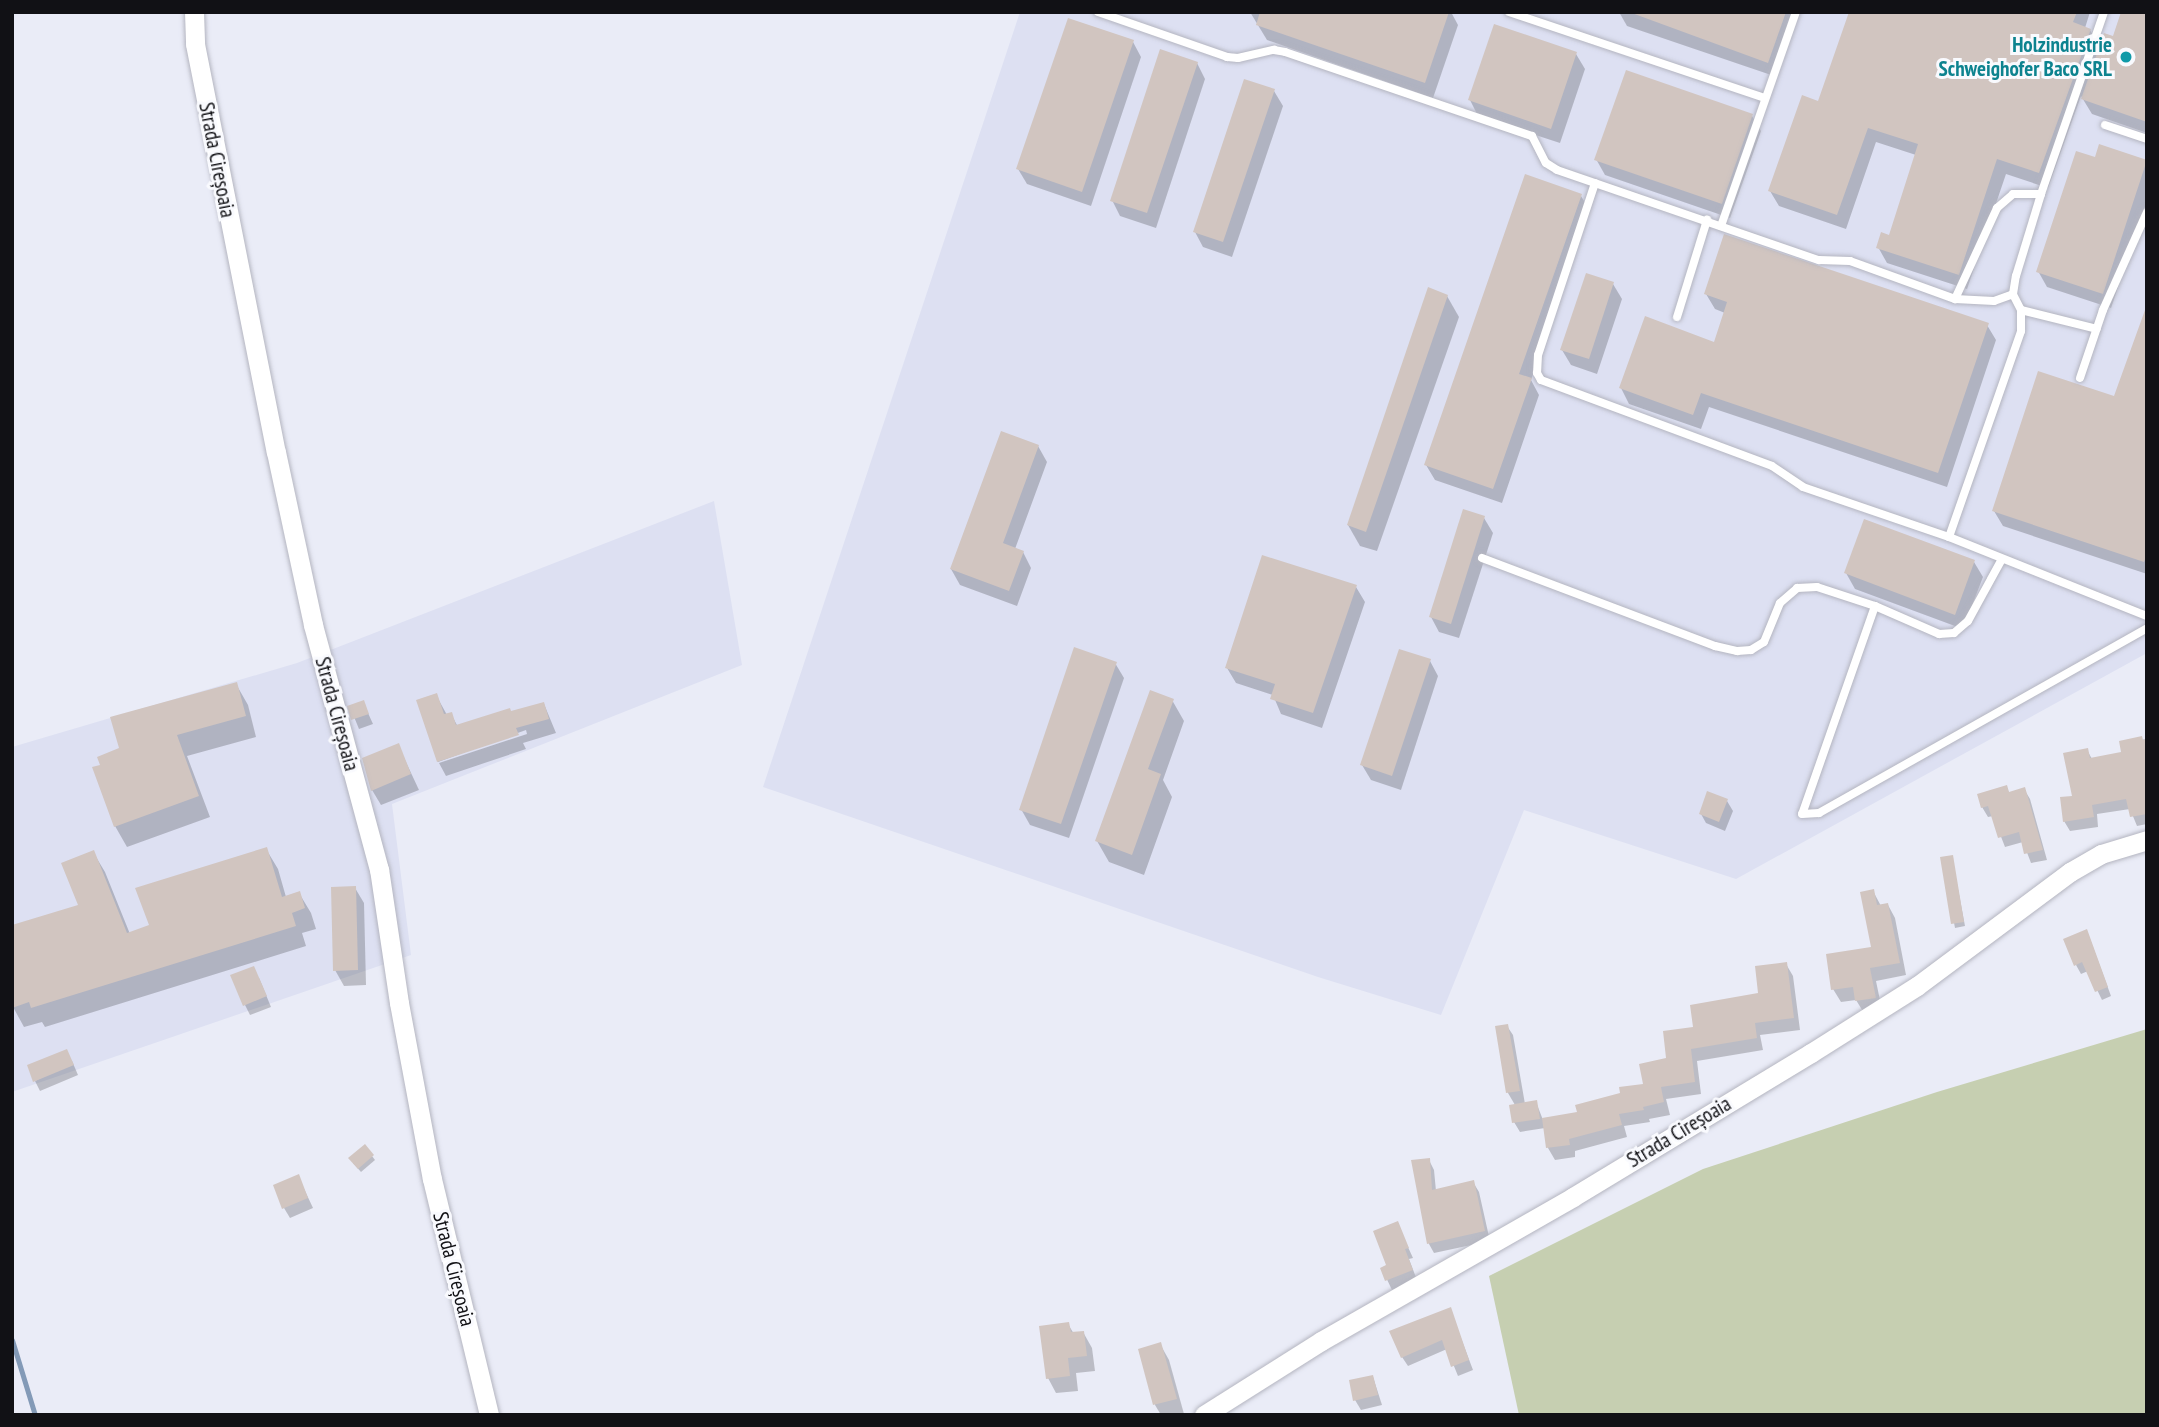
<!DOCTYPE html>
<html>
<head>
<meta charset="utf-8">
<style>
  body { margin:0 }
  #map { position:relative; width:2159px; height:1427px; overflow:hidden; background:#eaecf7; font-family:"PT Sans Narrow",sans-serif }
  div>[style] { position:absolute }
  .built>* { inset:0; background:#dde0f2 }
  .green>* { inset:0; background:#c6cfb1 }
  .shadow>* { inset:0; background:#0003 }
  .stream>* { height:5px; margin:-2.5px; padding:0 2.5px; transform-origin:2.5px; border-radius:2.5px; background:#839ab7 }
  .building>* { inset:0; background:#d1c5c0 }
  .roads { filter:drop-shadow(0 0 2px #b4b5c0) drop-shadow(0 0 2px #b4b5c0) }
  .service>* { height:8px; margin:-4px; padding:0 4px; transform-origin:4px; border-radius:4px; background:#fff }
  .tertiary>* { height:19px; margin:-9.5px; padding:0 9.5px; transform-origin:9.5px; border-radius:9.5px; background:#fff }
  .dots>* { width:19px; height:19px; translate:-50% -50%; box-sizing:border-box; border:4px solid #f9fafe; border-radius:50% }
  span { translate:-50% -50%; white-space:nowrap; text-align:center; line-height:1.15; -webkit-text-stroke:6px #f9fafe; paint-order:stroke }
  .culture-label { font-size:21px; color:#0d838f; font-weight:700 }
  .right { translate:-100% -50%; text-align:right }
  .street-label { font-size:21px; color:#111115 }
  .frame { position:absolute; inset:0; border:14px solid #111115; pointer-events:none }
</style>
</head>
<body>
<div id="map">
  <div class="built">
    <div style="clip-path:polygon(1020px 12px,2147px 12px,2147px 653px,1736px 879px,1524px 810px,1441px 1015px,1318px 977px,763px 787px)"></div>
    <div style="clip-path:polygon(714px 501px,742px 665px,392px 804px,411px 955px,12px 1092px,12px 747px,297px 663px)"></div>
  </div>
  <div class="green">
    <div style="clip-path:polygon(2147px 1029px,2147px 1415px,1519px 1415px,1489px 1276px,1703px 1169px,1937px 1092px)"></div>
  </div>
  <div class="shadow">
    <div style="clip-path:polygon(1250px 12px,1451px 12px,1458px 25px,1433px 98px,1267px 40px)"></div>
    <div style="clip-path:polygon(1619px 12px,1799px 12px,1777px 77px,1627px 26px)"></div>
    <div style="clip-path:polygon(1850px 12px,2090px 12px,2085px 28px,2090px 30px,2100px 48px,2147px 12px,2147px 133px,2092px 114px,2081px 96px,2048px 188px,2006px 174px,1967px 289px,1887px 263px,1878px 247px,1890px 237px,1916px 155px,1876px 142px,1846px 229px,1779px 206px,1770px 191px,1819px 103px)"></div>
    <div style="clip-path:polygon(1133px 42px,1141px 57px,1091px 206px,1027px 184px,1018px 169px)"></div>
    <div style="clip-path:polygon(1576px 54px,1585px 69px,1560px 143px,1478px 116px,1470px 100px)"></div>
    <div style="clip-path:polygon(1197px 63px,1205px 79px,1156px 228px,1120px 216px,1112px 200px)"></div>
    <div style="clip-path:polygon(1274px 91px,1283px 106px,1232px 257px,1203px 247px,1195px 232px)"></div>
    <div style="clip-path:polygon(1752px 116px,1761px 131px,1730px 218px,1605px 175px,1596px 159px)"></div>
    <div style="clip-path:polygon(2096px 159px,2147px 163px,2147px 201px,2111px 308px,2047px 287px,2038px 271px)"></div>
    <div style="clip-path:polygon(1581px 196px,1590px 211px,1531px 380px,1539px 395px,1502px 503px,1435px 480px,1426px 465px)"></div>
    <div style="clip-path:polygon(1613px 284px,1622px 299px,1597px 374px,1571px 365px,1562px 350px)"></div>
    <div style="clip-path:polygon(1706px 294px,1987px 325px,1996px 340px,1947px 487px,1709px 407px,1701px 429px,1629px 404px,1621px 388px,1715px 344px,1725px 313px,1715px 309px)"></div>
    <div style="clip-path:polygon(1447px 296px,1459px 317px,1377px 551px,1360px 546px,1348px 525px)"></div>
    <div style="clip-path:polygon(2147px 309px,2147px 574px,2003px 526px,1994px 511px,2115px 399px)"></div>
    <div style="clip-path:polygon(1038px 446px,1047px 462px,1015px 549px,1023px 552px,1031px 568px,1017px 606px,960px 585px,951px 569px)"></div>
    <div style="clip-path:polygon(1484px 518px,1493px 533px,1459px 638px,1439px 632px,1431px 617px)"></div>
    <div style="clip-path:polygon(1974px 562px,1983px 577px,1963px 629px,1855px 589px,1846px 573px)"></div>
    <div style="clip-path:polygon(1356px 587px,1365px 602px,1322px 728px,1281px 714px,1273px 695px,1236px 683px,1227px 668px)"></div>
    <div style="clip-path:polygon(1430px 661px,1438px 676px,1401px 790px,1371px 780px,1362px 765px)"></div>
    <div style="clip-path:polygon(1115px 663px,1124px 678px,1069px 838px,1030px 825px,1021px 809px)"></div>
    <div style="clip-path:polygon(236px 684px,248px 705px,256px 737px,187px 756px,210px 817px,127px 847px,115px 826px,102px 766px,121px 750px)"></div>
    <div style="clip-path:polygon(436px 695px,447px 715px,451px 714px,458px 727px,544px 704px,556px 733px,523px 743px,526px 749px,446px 776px,439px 763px,527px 734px,526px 730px,438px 762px,418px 701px)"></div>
    <div style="clip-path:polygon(1172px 700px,1184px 721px,1163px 780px,1172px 797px,1144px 875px,1109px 862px,1097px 841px)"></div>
    <div style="clip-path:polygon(363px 702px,373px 724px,359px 729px,350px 707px)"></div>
    <div style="clip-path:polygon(2147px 739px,2147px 824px,2137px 826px,2130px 809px,2097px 814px,2098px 827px,2070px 831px,2064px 821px,2087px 750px,2092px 759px,2124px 753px,2121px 742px)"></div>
    <div style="clip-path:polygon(398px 745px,419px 790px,381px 805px,372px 790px)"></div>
    <div style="clip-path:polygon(2006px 787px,2010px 794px,2024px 789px,2030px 799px,2047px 860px,2031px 863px,2023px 842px,2005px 847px,1993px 816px,1988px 817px,1982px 807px)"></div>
    <div style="clip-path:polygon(1727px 801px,1733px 811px,1725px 831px,1706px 823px,1701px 814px)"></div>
    <div style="clip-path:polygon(266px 849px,278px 869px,286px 897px,299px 893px,311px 913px,316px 929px,302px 933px,306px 946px,45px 1027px,42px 1022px,24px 1027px,13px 1007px,80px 906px,93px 852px,105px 872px,130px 934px,151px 926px)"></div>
    <div style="clip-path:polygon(1952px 857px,1965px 926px,1955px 928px,1942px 858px)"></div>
    <div style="clip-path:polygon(355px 888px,364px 903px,366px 985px,344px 986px,335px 970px)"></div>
    <div style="clip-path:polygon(1873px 891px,1881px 906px,1888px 905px,1895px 918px,1906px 975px,1876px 981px,1882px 1010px,1864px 1013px,1856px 1000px,1841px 1002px,1833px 989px,1873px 949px)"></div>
    <div style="clip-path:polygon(2087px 931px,2111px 996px,2102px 1000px,2088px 971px,2081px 974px,2076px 965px)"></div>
    <div style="clip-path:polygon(1786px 964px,1793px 976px,1800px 1030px,1760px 1035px,1763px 1050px,1697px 1061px,1701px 1094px,1666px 1099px,1670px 1115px,1649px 1119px,1650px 1122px,1624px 1126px,1627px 1137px,1575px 1151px,1575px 1157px,1555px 1160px,1548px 1148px,1545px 1128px,1520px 1132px,1514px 1122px,1515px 1105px,1508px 1093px,1497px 1028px,1507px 1026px,1513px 1035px,1525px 1104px,1536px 1102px,1543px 1120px,1579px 1114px,1645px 1085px,1695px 1029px,1760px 995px)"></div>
    <div style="clip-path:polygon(259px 978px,271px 1007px,250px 1015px,245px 1005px)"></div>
    <div style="clip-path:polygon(72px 1061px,78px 1075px,40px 1091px,35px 1081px)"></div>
    <div style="clip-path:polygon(372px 1156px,375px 1160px,361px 1172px,353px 1163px)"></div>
    <div style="clip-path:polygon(1429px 1160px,1434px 1170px,1436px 1191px,1473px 1182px,1479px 1192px,1490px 1241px,1434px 1253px,1429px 1244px,1413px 1161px)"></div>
    <div style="clip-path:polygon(298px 1176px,313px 1208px,290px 1218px,284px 1208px)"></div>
    <div style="clip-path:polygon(1397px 1223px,1413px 1258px,1409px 1259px,1417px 1280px,1392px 1290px,1382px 1269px,1389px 1266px)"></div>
    <div style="clip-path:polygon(1450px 1309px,1473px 1370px,1458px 1376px,1447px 1349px,1408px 1366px,1402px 1357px)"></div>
    <div style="clip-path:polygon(1068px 1324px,1074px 1334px,1083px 1332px,1092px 1348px,1095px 1371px,1076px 1373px,1078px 1391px,1056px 1393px,1048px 1378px)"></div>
    <div style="clip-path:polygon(1160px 1344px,1169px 1360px,1184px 1414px,1161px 1415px,1155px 1405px)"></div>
    <div style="clip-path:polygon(1373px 1377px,1382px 1405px,1361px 1410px,1355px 1400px)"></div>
  </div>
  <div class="stream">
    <div style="left:12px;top:1340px;width:78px;rotate:73deg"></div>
  </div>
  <div class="building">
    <div style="clip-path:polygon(1260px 12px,1449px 12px,1425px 83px,1256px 25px)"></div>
    <div style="clip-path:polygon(1629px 12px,1786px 12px,1768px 63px)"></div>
    <div style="clip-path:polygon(1849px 12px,2077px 12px,2073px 22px,2091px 29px,2039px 173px,1997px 159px,1959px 275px,1876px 248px,1881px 232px,1889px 235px,1918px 144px,1868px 128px,1837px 215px,1768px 191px,1802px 95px,1818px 101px)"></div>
    <div style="clip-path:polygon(2121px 12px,2147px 12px,2147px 122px,2081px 99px,2104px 33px,2113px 36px)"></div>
    <div style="clip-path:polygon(1068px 18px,1134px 40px,1082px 192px,1016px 169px)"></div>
    <div style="clip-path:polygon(1494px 24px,1577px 52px,1551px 129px,1468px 100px)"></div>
    <div style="clip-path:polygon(1160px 49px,1198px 62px,1147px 213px,1110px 201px)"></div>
    <div style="clip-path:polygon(1626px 70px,1753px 114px,1722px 204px,1594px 160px)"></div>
    <div style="clip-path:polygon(1244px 79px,1275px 89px,1223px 242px,1193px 232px)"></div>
    <div style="clip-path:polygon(2099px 144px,2147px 160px,2103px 294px,2036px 272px,2076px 151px,2095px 157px)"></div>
    <div style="clip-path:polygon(1525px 174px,1582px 194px,1519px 374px,1532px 378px,1493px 489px,1424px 465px)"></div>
    <div style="clip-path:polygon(1724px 234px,1989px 323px,1938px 473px,1701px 393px,1693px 415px,1619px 388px,1645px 316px,1714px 342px,1727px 302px,1704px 294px)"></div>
    <div style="clip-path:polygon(1586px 273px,1614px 282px,1589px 359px,1560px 350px)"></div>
    <div style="clip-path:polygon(1428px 287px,1448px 295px,1366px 532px,1347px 525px)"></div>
    <div style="clip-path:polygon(2145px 310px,2147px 554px,2144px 562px,1992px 511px,2038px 371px,2114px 396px)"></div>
    <div style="clip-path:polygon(1001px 431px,1039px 445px,1003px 543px,1024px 551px,1009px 591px,950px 569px)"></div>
    <div style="clip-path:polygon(1463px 509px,1485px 516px,1451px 624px,1429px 617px)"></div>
    <div style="clip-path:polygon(1864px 519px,1975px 560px,1955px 615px,1844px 573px)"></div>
    <div style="clip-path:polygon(1262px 555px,1357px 585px,1313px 713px,1270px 699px,1275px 684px,1225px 668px)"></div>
    <div style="clip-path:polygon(1074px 647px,1117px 662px,1061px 824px,1019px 810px)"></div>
    <div style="clip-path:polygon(1399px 649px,1431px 659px,1392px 776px,1360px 765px)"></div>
    <div style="clip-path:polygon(237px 682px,246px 716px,177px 735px,199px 796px,114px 827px,92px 767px,100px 765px,97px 757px,119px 748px,110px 717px)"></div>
    <div style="clip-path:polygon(1150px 690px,1174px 699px,1148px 769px,1161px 774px,1132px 855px,1095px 841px)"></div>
    <div style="clip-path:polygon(437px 693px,444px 714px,452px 712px,456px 725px,510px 708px,511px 711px,544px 702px,549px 719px,516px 728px,519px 735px,437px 762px,416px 700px)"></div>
    <div style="clip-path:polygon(364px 700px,369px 714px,351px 720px,347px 706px)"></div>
    <div style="clip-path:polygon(2142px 736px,2143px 740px,2147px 739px,2147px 814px,2130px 817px,2126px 799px,2092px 805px,2094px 817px,2063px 822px,2060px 797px,2072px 796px,2063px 753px,2088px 748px,2090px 758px,2121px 752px,2119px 741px)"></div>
    <div style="clip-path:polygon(399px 743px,411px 774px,371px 791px,362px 758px)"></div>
    <div style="clip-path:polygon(2007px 785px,2009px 792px,2025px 787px,2043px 850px,2024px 854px,2019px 832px,1998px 838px,1988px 806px,1981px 808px,1977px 794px)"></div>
    <div style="clip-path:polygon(1707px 791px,1728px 799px,1719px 822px,1699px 814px)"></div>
    <div style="clip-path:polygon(267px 847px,282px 897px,300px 891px,305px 908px,292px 913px,296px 926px,31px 1008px,29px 1002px,12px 1008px,12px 925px,78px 905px,61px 863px,94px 850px,127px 933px,149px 925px,135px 888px)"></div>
    <div style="clip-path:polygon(1953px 855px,1964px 922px,1951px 924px,1940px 857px)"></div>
    <div style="clip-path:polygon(356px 886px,358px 970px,333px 971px,331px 887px)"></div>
    <div style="clip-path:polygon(1874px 889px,1877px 905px,1888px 903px,1900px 963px,1870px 968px,1876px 998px,1855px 1001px,1853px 987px,1831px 990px,1826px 954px,1871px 947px,1860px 892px)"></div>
    <div style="clip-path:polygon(2087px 929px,2108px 987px,2095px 992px,2082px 962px,2074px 966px,2063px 939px)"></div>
    <div style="clip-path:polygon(1787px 962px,1794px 1018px,1755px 1023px,1757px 1038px,1691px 1049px,1695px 1082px,1661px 1087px,1664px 1102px,1643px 1107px,1644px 1110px,1619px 1114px,1622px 1125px,1569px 1139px,1570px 1145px,1546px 1148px,1542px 1118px,1577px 1112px,1575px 1105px,1620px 1093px,1619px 1087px,1643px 1084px,1639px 1064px,1666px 1058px,1663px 1031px,1693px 1027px,1690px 1005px,1758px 993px,1755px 966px)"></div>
    <div style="clip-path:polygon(254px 966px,267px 996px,243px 1006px,230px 975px)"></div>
    <div style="clip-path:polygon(1508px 1024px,1520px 1091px,1506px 1093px,1495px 1026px)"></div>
    <div style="clip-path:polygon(67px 1049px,74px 1065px,33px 1082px,27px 1065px)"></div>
    <div style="clip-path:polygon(1537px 1100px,1540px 1119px,1512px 1123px,1509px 1105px)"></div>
    <div style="clip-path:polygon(365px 1144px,374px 1155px,358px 1169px,348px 1158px)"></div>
    <div style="clip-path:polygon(1430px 1158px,1432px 1190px,1474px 1180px,1485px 1231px,1427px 1244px,1411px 1160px)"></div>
    <div style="clip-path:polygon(299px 1174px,308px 1198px,282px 1209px,273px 1185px)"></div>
    <div style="clip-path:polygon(1398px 1221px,1409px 1248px,1405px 1249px,1413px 1270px,1385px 1281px,1380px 1268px,1386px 1265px,1373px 1231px)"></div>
    <div style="clip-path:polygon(1451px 1307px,1469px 1360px,1451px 1367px,1442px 1340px,1401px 1358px,1389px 1331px)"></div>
    <div style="clip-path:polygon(1069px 1322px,1071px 1332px,1084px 1331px,1087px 1356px,1068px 1358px,1070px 1376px,1046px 1379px,1039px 1326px)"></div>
    <div style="clip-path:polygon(1161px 1342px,1177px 1399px,1153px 1405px,1138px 1349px)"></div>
    <div style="clip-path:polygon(1373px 1375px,1378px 1395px,1353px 1401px,1349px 1380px)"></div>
  </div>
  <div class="roads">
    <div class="service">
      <div style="left:1098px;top:12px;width:137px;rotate:19.2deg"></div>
      <div style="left:1227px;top:57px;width:11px;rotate:5deg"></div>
      <div style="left:1238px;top:58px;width:37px;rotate:-13deg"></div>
      <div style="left:1274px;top:50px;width:11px;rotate:10deg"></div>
      <div style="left:1285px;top:52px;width:261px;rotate:18.8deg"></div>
      <div style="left:1532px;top:136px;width:30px;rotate:63deg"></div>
      <div style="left:1546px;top:163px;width:13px;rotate:32deg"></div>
      <div style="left:1557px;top:170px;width:277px;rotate:19deg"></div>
      <div style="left:1819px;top:260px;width:31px;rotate:2deg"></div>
      <div style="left:1850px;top:261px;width:112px;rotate:19.9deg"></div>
      <div style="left:1955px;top:299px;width:39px;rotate:3deg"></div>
      <div style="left:1994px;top:301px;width:20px;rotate:-20deg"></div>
      <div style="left:1509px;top:12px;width:269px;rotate:18.6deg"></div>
      <div style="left:2105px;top:125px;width:44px;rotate:18.4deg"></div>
      <div style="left:1595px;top:183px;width:181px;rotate:108.3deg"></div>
      <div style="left:1538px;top:355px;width:18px;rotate:93deg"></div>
      <div style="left:1537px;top:373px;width:8px;rotate:60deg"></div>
      <div style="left:1541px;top:380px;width:246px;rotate:20.4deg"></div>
      <div style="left:1772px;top:466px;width:37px;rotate:34deg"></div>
      <div style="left:1803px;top:487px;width:154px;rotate:18.9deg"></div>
      <div style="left:1949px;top:537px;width:218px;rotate:-70.7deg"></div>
      <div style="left:2021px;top:331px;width:21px;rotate:-90deg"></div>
      <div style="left:2021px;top:310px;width:18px;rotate:-117deg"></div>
      <div style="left:2013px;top:294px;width:18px;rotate:-81deg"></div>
      <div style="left:2016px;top:276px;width:86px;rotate:-73deg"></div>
      <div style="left:2041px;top:194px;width:193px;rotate:-70.9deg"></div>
      <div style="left:1721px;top:226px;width:227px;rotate:-70.7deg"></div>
      <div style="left:1955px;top:299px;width:100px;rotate:-65.2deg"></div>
      <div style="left:1997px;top:208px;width:21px;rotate:-41deg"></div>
      <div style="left:2013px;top:194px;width:28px"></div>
      <div style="left:2021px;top:310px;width:78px;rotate:14deg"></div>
      <div style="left:1677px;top:317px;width:102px;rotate:-72.8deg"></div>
      <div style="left:2080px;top:378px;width:72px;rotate:-71.3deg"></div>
      <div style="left:2103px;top:310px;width:107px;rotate:-65.8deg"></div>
      <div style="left:1949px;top:537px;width:213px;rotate:21.8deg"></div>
      <div style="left:1482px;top:558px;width:249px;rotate:20.7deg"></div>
      <div style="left:1715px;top:646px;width:23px;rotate:13deg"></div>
      <div style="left:1737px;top:651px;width:14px;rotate:-4deg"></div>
      <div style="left:1751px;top:650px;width:15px;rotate:-32deg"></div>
      <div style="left:1764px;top:642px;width:42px;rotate:-67.7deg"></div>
      <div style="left:1780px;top:603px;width:23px;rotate:-41deg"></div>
      <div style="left:1797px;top:588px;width:20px;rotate:-3deg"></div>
      <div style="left:1817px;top:587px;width:61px;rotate:18.1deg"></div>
      <div style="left:1875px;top:606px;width:70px;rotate:23.6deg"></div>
      <div style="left:1939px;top:634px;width:15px;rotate:-4deg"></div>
      <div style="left:1954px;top:633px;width:18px;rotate:-41deg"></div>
      <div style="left:1968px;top:621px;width:71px;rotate:-61.3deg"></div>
      <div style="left:1875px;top:606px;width:220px;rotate:109.3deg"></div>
      <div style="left:1802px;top:814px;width:17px;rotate:-3deg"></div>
      <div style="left:1819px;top:813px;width:377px;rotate:-29.4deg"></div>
    </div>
    <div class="tertiary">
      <div style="left:194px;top:12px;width:32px;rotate:88deg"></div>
      <div style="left:195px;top:44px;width:416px;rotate:78.8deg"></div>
      <div style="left:276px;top:452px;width:177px;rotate:77.9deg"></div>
      <div style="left:313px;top:625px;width:253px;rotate:74.9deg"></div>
      <div style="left:379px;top:869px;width:135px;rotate:81.5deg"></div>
      <div style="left:399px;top:1003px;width:179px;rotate:79.4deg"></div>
      <div style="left:432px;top:1179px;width:243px;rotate:76.4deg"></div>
      <div style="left:1204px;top:1415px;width:138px;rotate:-32.3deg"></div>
      <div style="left:1321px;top:1341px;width:290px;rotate:-29.7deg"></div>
      <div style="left:1573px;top:1197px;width:278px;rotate:-31.2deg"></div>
      <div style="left:1811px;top:1053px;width:125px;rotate:-32.3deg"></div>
      <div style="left:1917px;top:986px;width:191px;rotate:-36.7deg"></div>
      <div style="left:2070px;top:872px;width:36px;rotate:-30deg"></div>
      <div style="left:2101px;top:854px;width:48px;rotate:-16.9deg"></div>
    </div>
  </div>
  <div class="dots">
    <div style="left:2126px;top:57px;background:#0f9aa8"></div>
  </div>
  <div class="culture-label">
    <span class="right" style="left:2112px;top:57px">Holzindustrie<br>Schweighofer Baco SRL</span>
  </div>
  <div class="street-label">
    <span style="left:217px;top:160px;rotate:79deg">Strada Cireșoaia</span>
    <span style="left:337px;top:714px;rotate:75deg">Strada Cireșoaia</span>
    <span style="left:1679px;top:1132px;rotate:-31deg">Strada Cireșoaia</span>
    <span style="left:454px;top:1269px;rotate:76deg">Strada Cireșoaia</span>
  </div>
  <div class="frame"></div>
</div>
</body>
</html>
